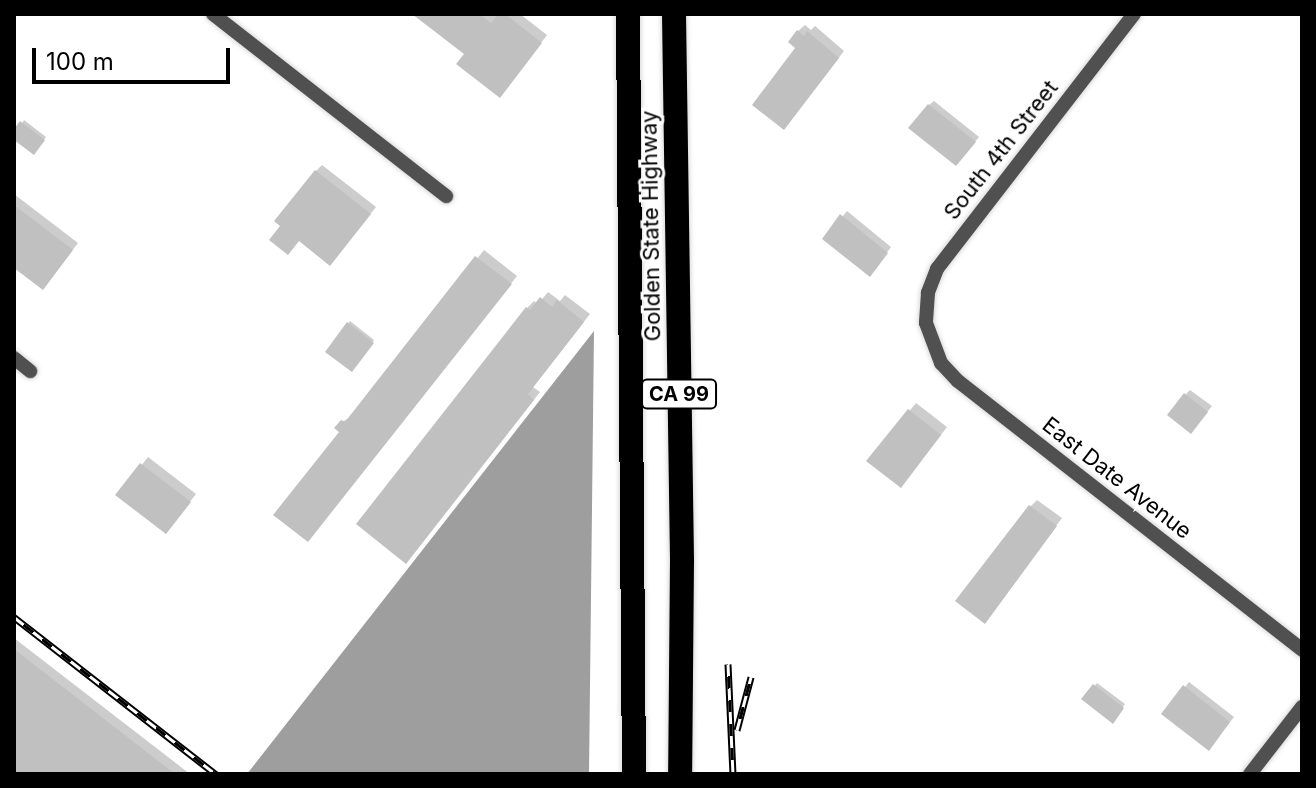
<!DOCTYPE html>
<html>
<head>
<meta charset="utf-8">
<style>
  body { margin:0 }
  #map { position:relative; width:1316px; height:788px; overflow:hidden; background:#fff; font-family:Inter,sans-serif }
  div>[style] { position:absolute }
  .water>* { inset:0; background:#9e9e9e }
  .shadow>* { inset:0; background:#0003 }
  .building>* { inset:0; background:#c0c0c0 }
  .roads { filter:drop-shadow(0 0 2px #dbdbdb) drop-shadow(0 0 2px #dbdbdb) }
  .street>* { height:14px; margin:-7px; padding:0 7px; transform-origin:7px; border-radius:7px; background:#505050 }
  .highway>* { height:24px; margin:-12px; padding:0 12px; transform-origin:12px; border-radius:12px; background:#000 }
  .rail>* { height:7px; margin-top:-3.5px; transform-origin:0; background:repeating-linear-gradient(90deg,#fff 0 12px,#000 0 24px); box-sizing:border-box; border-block:2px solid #000 }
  span { translate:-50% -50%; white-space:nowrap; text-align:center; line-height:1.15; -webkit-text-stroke:6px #fff; paint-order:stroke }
  .shield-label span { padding:2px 6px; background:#fff; border:2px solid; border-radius:6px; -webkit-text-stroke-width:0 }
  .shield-label { font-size:20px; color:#000; font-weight:700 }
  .street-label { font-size:22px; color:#000 }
  .frame { position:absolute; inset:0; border:16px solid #000; pointer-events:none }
  .scale { position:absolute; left:32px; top:48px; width:198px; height:36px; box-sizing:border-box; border:4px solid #000; border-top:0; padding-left:10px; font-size:24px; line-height:28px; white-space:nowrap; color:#000; -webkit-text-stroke:6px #fff; paint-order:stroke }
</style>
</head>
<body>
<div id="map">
  <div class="water">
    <div style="clip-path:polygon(594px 331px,589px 774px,247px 774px)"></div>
  </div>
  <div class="shadow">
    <div style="clip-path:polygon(415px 14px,494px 14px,498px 17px,520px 14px,547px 35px,507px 88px)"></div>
    <div style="clip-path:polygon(805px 25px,811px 30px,815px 26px,844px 51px,790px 121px,798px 31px)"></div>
    <div style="clip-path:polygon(934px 101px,979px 137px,961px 159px,929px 105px)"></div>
    <div style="clip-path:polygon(24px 120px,46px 137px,34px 152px,14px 137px)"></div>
    <div style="clip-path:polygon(322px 165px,376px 207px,336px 257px,316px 171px)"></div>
    <div style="clip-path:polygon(14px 194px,78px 243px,49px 281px,14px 266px)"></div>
    <div style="clip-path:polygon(847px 211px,891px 247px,874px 270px,824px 239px)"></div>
    <div style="clip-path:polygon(484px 250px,517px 276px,314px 533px,342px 422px,352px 416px)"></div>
    <div style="clip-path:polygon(548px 292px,560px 301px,565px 295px,590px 314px,533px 387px,540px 392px,412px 555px,359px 524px,527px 308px,534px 301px,538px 304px)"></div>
    <div style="clip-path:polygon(350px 321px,374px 340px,352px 369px,328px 351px)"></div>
    <div style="clip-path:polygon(1190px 390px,1212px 406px,1196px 426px,1186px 394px)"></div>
    <div style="clip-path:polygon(916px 403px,947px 427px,907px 479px,869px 460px)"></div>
    <div style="clip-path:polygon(148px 457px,196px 494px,172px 525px,118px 495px)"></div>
    <div style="clip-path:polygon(1037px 500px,1062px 518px,991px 614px,1030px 507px)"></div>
    <div style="clip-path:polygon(14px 638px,190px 774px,14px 774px)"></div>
    <div style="clip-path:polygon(1189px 682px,1234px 717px,1213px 744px,1185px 687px)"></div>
    <div style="clip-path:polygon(1097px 683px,1125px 704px,1115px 718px,1084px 699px)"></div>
  </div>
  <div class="building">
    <div style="clip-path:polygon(412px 14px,479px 14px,491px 23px,498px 14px,505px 14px,542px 43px,500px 98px,456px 64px,464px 54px)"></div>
    <div style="clip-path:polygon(797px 30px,804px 36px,807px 31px,839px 58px,784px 130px,752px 105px,795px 48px,788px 42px)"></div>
    <div style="clip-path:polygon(928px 104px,976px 142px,956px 166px,908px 128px)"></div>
    <div style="clip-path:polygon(20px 121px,45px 140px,34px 155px,14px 140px,14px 129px)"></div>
    <div style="clip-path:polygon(315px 170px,371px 214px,330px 266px,299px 241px,288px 255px,269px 240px,280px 226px,274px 221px)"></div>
    <div style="clip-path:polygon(14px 205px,73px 250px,43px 290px,14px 268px)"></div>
    <div style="clip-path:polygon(840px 214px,888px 253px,870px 277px,822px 239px)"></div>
    <div style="clip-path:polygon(475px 256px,512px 284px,308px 542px,273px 515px,339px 432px,334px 428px,341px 420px,345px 422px)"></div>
    <div style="clip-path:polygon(540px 297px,552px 307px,557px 300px,584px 322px,528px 394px,534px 400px,406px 564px,356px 524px,526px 307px,530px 310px)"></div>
    <div style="clip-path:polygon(347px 322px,374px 343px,352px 372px,325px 352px)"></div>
    <div style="clip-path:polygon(1184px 393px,1208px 412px,1191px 434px,1167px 415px)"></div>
    <div style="clip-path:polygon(908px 409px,941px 435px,901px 488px,866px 461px)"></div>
    <div style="clip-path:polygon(140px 463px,191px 502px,166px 534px,115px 495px)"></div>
    <div style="clip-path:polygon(1029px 505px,1057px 526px,985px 624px,955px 601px)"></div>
    <div style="clip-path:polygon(14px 649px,175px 774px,14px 774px)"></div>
    <div style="clip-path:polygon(1093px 684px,1124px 708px,1113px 724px,1081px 699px)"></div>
    <div style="clip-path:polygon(1183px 685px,1230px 722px,1209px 751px,1161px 714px)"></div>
  </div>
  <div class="roads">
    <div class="street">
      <div style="left:213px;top:14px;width:296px;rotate:38deg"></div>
      <div style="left:1134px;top:14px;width:322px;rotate:127.7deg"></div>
      <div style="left:937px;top:269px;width:26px;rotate:111deg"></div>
      <div style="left:928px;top:293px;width:30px;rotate:94deg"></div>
      <div style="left:926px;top:323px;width:43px;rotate:69.4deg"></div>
      <div style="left:941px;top:363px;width:25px;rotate:47deg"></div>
      <div style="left:958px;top:381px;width:437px;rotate:38deg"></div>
      <div style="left:14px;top:358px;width:21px;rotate:39deg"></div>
      <div style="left:1250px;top:774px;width:85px;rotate:-52.2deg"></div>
    </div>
    <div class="highway">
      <div style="left:628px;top:14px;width:760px;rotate:89.55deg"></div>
      <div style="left:674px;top:14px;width:546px;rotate:89.16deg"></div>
      <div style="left:682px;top:560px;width:214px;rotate:90.5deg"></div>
    </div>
  </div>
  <div class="rail">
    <div style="left:14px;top:617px;width:256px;rotate:37.9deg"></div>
    <div style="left:728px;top:664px;width:110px;rotate:87.4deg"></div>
    <div style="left:737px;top:730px;width:55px;rotate:-75.2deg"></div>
  </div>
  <div class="shield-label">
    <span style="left:679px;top:394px">CA 99</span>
  </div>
  <div class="street-label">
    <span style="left:1001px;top:150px;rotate:-52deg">South 4th Street</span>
    <span style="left:651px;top:226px;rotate:-91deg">Golden State Highway</span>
    <span style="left:1117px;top:478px;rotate:38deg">East Date Avenue</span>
  </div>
  <div class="frame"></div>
  <div class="scale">100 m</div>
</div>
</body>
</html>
